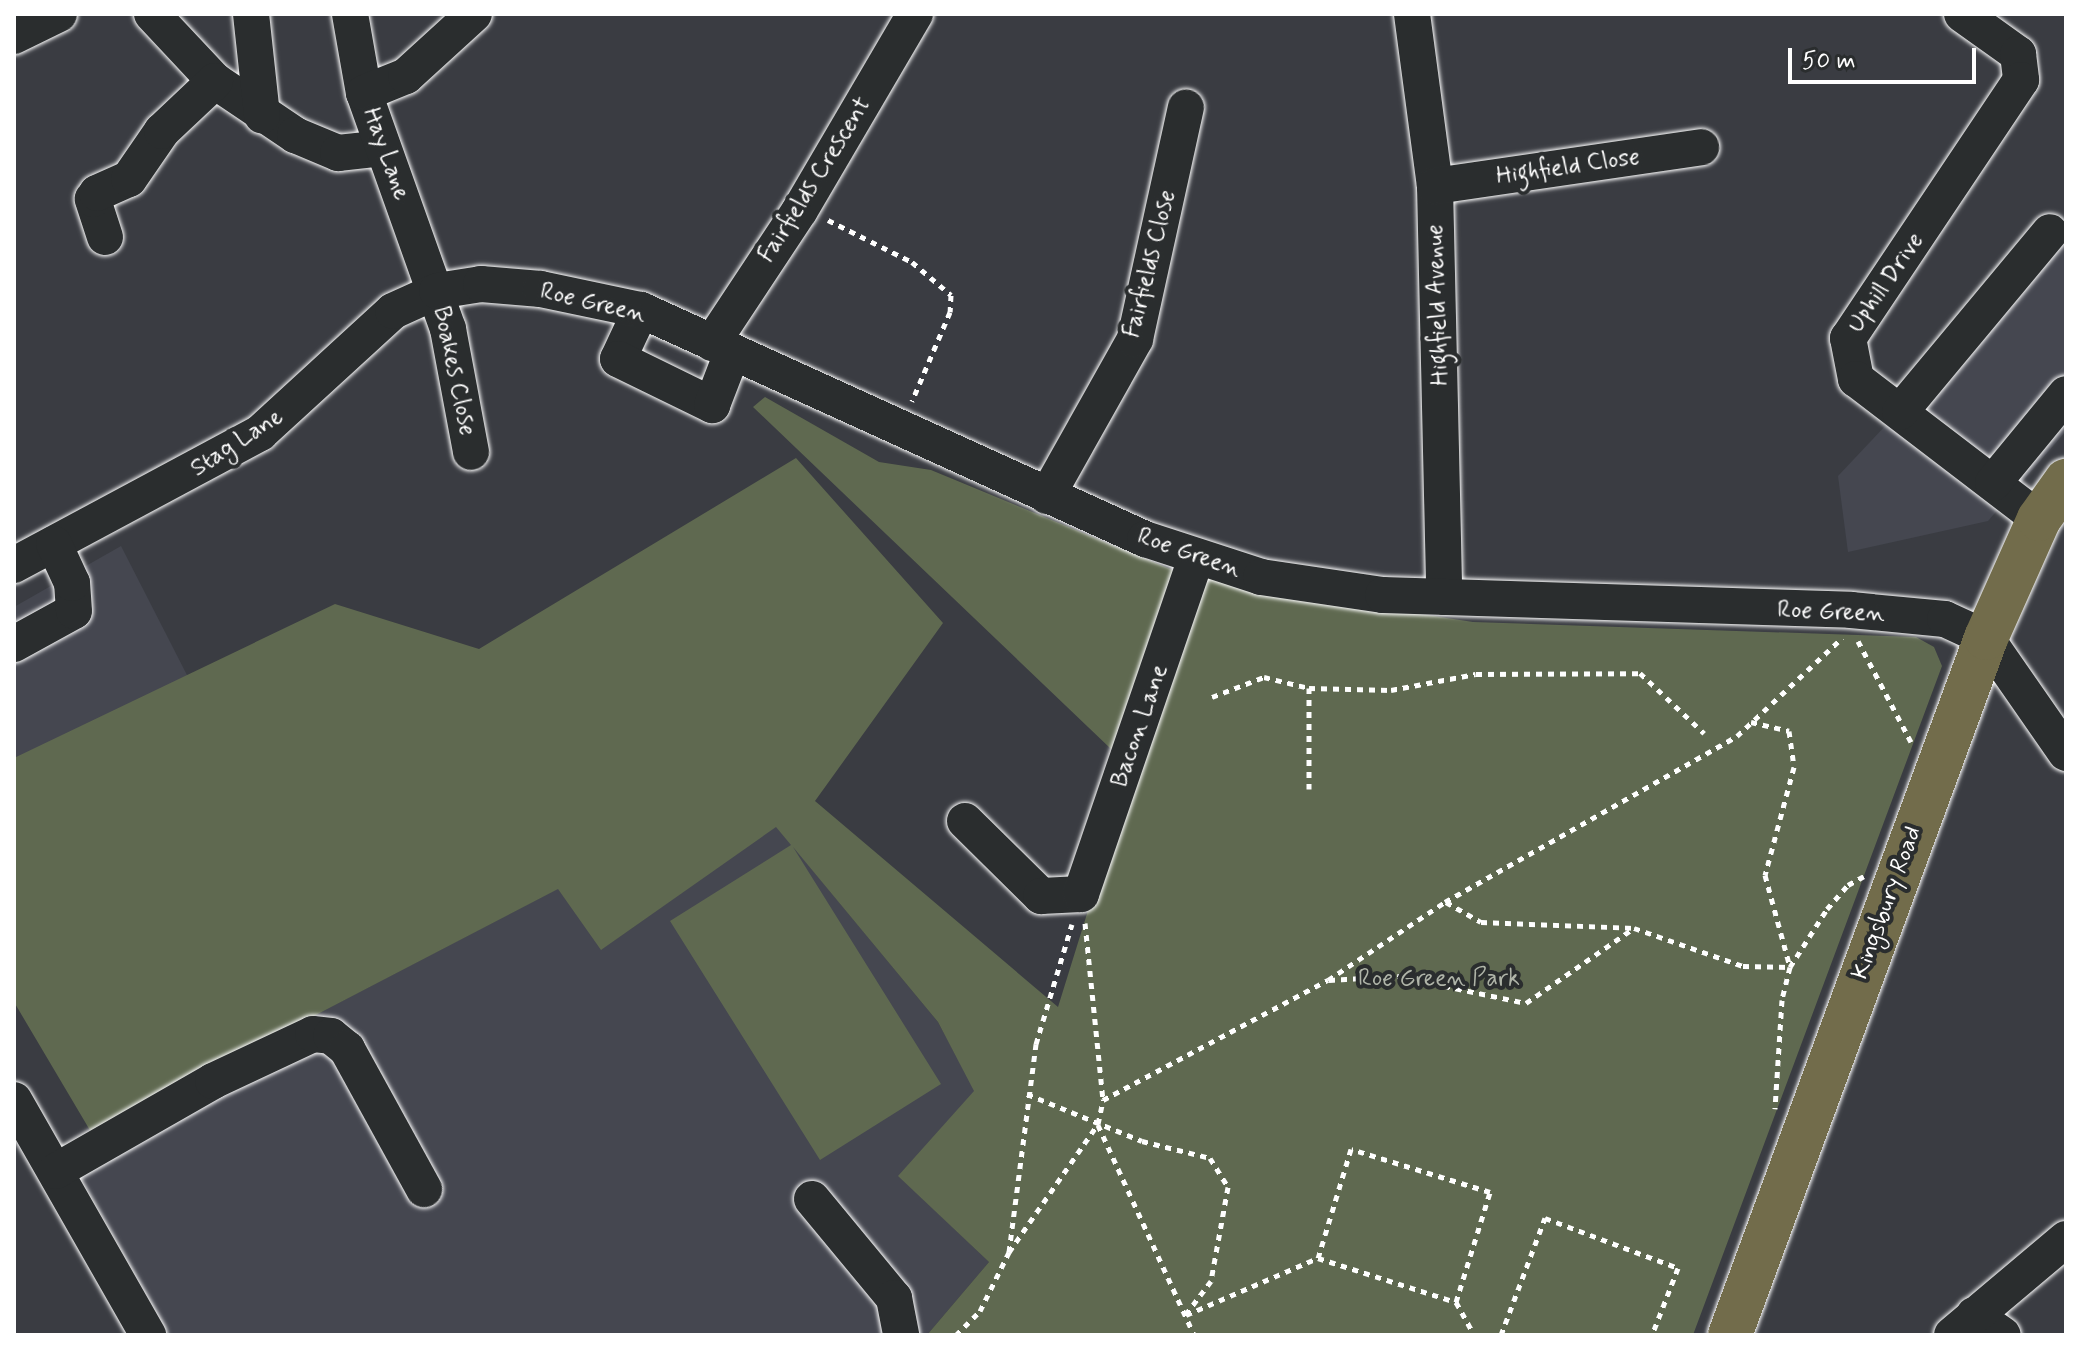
<!DOCTYPE html>
<html>
<head>
<meta charset="utf-8">
<style>
  body { margin:0 }
  #map { position:relative; width:2080px; height:1349px; overflow:hidden; background:#3a3c42; font-family:Mynerve,sans-serif }
  div>[style] { position:absolute }
  .built>* { inset:0; background:#454750 }
  .green>* { inset:0; background:#5f6950 }
  .path>* { height:5px; margin-top:-2.5px; transform-origin:0; background:repeating-linear-gradient(90deg,#fff 0 6px,transparent 0 12px) }
  .roads { filter:drop-shadow(0 0 2px #fff) drop-shadow(0 0 2px #fff) }
  .minor>* { height:36px; margin:-18px; padding:0 18px; transform-origin:18px; border-radius:18px; background:#2a2d2e }
  .major>* { height:44px; margin:-22px; padding:0 22px; transform-origin:22px; border-radius:22px; background:#726c4b }
  span { translate:-50% -50%; white-space:nowrap; text-align:center; line-height:1.15; -webkit-text-stroke:8px #2a2d2e; paint-order:stroke }
  .street-label { font-size:24px; color:#fff }
  .park-label { font-size:24px; color:#afb4a8 }
  .frame { position:absolute; inset:0; border:16px solid #fff; pointer-events:none }
  .scale { position:absolute; left:1788px; top:48px; width:188px; height:36px; box-sizing:border-box; border:4px solid #fff; border-top:0; padding-left:10px; font-size:24px; line-height:28px; white-space:nowrap; color:#fff; -webkit-text-stroke:6px #2a2d2e; paint-order:stroke }
</style>
</head>
<body>
<div id="map">
  <div class="built">
    <div style="clip-path:polygon(2066px 234px,2066px 431px,1988px 521px,1848px 552px,1838px 476px)"></div>
    <div style="clip-path:polygon(121px 546px,189px 679px,14px 767px,14px 607px)"></div>
    <div style="clip-path:polygon(776px 826px,938px 1022px,975px 1091px,899px 1176px,989px 1262px,927px 1335px,169px 1335px,69px 1156px,91px 1132px,559px 888px,602px 949px)"></div>
  </div>
  <div class="green">
    <div style="clip-path:polygon(765px 397px,879px 462px,931px 470px,1175px 571px,1257px 589px,1473px 622px,1916px 637px,1934px 647px,1942px 666px,1693px 1335px,927px 1335px,989px 1262px,898px 1176px,974px 1091px,938px 1022px,793px 847px,941px 1084px,820px 1160px,670px 921px,791px 845px,776px 827px,601px 950px,558px 889px,91px 1132px,14px 1002px,14px 758px,335px 604px,479px 649px,796px 458px,943px 623px,815px 801px,1058px 1007px,1132px 769px,753px 407px)"></div>
  </div>
  <div class="path">
    <div style="left:828px;top:220px;width:94px;rotate:26.6deg"></div>
    <div style="left:912px;top:262px;width:51px;rotate:40.2deg"></div>
    <div style="left:951px;top:295px;width:17px;rotate:93deg"></div>
    <div style="left:950px;top:312px;width:97px;rotate:113.1deg"></div>
    <div style="left:1858px;top:641px;width:114px;rotate:62.3deg"></div>
    <div style="left:1212px;top:697px;width:56px;rotate:-21deg"></div>
    <div style="left:1264px;top:677px;width:46px;rotate:13.7deg"></div>
    <div style="left:1309px;top:688px;width:82px;rotate:1.4deg"></div>
    <div style="left:1391px;top:690px;width:86px;rotate:-10.7deg"></div>
    <div style="left:1476px;top:674px;width:164px;rotate:-0.3deg"></div>
    <div style="left:1640px;top:673px;width:88px;rotate:43.2deg"></div>
    <div style="left:1751px;top:722px;width:39px;rotate:13deg"></div>
    <div style="left:1789px;top:731px;width:36px;rotate:82deg"></div>
    <div style="left:1794px;top:767px;width:112px;rotate:105deg"></div>
    <div style="left:1765px;top:875px;width:95px;rotate:74.8deg"></div>
    <div style="left:1790px;top:967px;width:69px;rotate:-57.5deg"></div>
    <div style="left:1827px;top:909px;width:32px;rotate:-49deg"></div>
    <div style="left:1848px;top:885px;width:18px;rotate:-29deg"></div>
    <div style="left:1309px;top:789px;width:101px;rotate:-90deg"></div>
    <div style="left:1446px;top:902px;width:40px;rotate:29.7deg"></div>
    <div style="left:1481px;top:922px;width:153px;rotate:2.2deg"></div>
    <div style="left:1085px;top:923px;width:178px;rotate:84.2deg"></div>
    <div style="left:1329px;top:980px;width:68px;rotate:-3.4deg"></div>
    <div style="left:1397px;top:976px;width:132px;rotate:11.8deg"></div>
    <div style="left:1526px;top:1003px;width:131px;rotate:-34.8deg"></div>
    <div style="left:1634px;top:928px;width:115px;rotate:19.2deg"></div>
    <div style="left:1743px;top:966px;width:47px;rotate:1.2deg"></div>
    <div style="left:1790px;top:967px;width:34px;rotate:104deg"></div>
    <div style="left:1782px;top:1000px;width:109px;rotate:93.7deg"></div>
    <div style="left:1027px;top:1094px;width:124px;rotate:22.2deg"></div>
    <div style="left:1142px;top:1141px;width:70px;rotate:14deg"></div>
    <div style="left:1210px;top:1158px;width:34px;rotate:58deg"></div>
    <div style="left:1228px;top:1187px;width:96px;rotate:100.3deg"></div>
    <div style="left:1211px;top:1281px;width:41px;rotate:127.1deg"></div>
    <div style="left:1098px;top:1125px;width:231px;rotate:65.4deg"></div>
    <div style="left:1009px;top:1252px;width:156px;rotate:-55.2deg"></div>
    <div style="left:1098px;top:1124px;width:25px;rotate:-78deg"></div>
    <div style="left:1103px;top:1100px;width:255px;rotate:-28.1deg"></div>
    <div style="left:1328px;top:980px;width:141px;rotate:-33.7deg"></div>
    <div style="left:1445px;top:902px;width:336px;rotate:-29.6deg"></div>
    <div style="left:1737px;top:736px;width:144px;rotate:-43deg"></div>
    <div style="left:1456px;top:1302px;width:38px;rotate:61deg"></div>
    <div style="left:1186px;top:1315px;width:144px;rotate:-23.4deg"></div>
    <div style="left:1318px;top:1258px;width:145px;rotate:17.7deg"></div>
    <div style="left:1456px;top:1302px;width:115px;rotate:-72.8deg"></div>
    <div style="left:1490px;top:1192px;width:145px;rotate:-162.8deg"></div>
    <div style="left:1351px;top:1149px;width:114px;rotate:106.8deg"></div>
    <div style="left:956px;top:1335px;width:34px;rotate:-45deg"></div>
    <div style="left:980px;top:1311px;width:66px;rotate:-63.8deg"></div>
    <div style="left:1009px;top:1252px;width:210px;rotate:-82.6deg"></div>
    <div style="left:1036px;top:1044px;width:125px;rotate:-73.3deg"></div>
    <div style="left:1501px;top:1335px;width:125px;rotate:-69.4deg"></div>
    <div style="left:1545px;top:1218px;width:142px;rotate:20.6deg"></div>
    <div style="left:1678px;top:1268px;width:72px;rotate:111.2deg"></div>
  </div>
  <div class="roads">
    <div class="minor">
      <div style="left:152px;top:14px;width:92px;rotate:46.8deg"></div>
      <div style="left:215px;top:81px;width:97px;rotate:34deg"></div>
      <div style="left:295px;top:135px;width:47px;rotate:22.7deg"></div>
      <div style="left:338px;top:153px;width:45px;rotate:-6.3deg"></div>
      <div style="left:251px;top:14px;width:102px;rotate:83.8deg"></div>
      <div style="left:350px;top:14px;width:80px;rotate:80deg"></div>
      <div style="left:364px;top:93px;width:251px;rotate:70.4deg"></div>
      <div style="left:448px;top:329px;width:125px;rotate:79.4deg"></div>
      <div style="left:1412px;top:14px;width:174px;rotate:82.4deg"></div>
      <div style="left:1435px;top:186px;width:411px;rotate:88.7deg"></div>
      <div style="left:1962px;top:14px;width:69px;rotate:35.5deg"></div>
      <div style="left:2018px;top:54px;width:26px;rotate:83deg"></div>
      <div style="left:2021px;top:80px;width:311px;rotate:123.8deg"></div>
      <div style="left:1848px;top:338px;width:42px;rotate:79deg"></div>
      <div style="left:1856px;top:379px;width:230px;rotate:37.4deg"></div>
      <div style="left:14px;top:36px;width:50px;rotate:-26.1deg"></div>
      <div style="left:364px;top:93px;width:45px;rotate:-22deg"></div>
      <div style="left:406px;top:76px;width:92px;rotate:-42.4deg"></div>
      <div style="left:1435px;top:186px;width:269px;rotate:-8.3deg"></div>
      <div style="left:105px;top:237px;width:40px;rotate:-108deg"></div>
      <div style="left:93px;top:199px;width:7px;rotate:-56deg"></div>
      <div style="left:97px;top:193px;width:35px;rotate:-24deg"></div>
      <div style="left:129px;top:179px;width:58px;rotate:-55.5deg"></div>
      <div style="left:162px;top:131px;width:73px;rotate:-43.3deg"></div>
      <div style="left:641px;top:310px;width:54px;rotate:115.1deg"></div>
      <div style="left:618px;top:359px;width:105px;rotate:26.1deg"></div>
      <div style="left:712px;top:405px;width:56px;rotate:-69deg"></div>
      <div style="left:712px;top:343px;width:159px;rotate:-56.5deg"></div>
      <div style="left:800px;top:210px;width:227px;rotate:-59.6deg"></div>
      <div style="left:1900px;top:412px;width:234px;rotate:-50.2deg"></div>
      <div style="left:1993px;top:483px;width:115px;rotate:-50.6deg"></div>
      <div style="left:1047px;top:496px;width:180px;rotate:-60.7deg"></div>
      <div style="left:1135px;top:339px;width:237px;rotate:-77.6deg"></div>
      <div style="left:14px;top:565px;width:279px;rotate:-28.2deg"></div>
      <div style="left:260px;top:433px;width:180px;rotate:-42.5deg"></div>
      <div style="left:393px;top:311px;width:48px;rotate:-24.4deg"></div>
      <div style="left:437px;top:291px;width:45px;rotate:-9deg"></div>
      <div style="left:481px;top:284px;width:60px;rotate:4.8deg"></div>
      <div style="left:541px;top:289px;width:102px;rotate:11.9deg"></div>
      <div style="left:641px;top:310px;width:554px;rotate:24.44deg"></div>
      <div style="left:1145px;top:539px;width:122px;rotate:18.1deg"></div>
      <div style="left:1261px;top:577px;width:123px;rotate:8.4deg"></div>
      <div style="left:1383px;top:595px;width:468px;rotate:1.8deg"></div>
      <div style="left:1851px;top:610px;width:94px;rotate:5.5deg"></div>
      <div style="left:1945px;top:619px;width:45px;rotate:24.9deg"></div>
      <div style="left:1986px;top:638px;width:140px;rotate:55.2deg"></div>
      <div style="left:14px;top:644px;width:68px;rotate:-28.8deg"></div>
      <div style="left:74px;top:611px;width:28px;rotate:-94deg"></div>
      <div style="left:72px;top:583px;width:43px;rotate:-114.8deg"></div>
      <div style="left:965px;top:821px;width:107px;rotate:44.6deg"></div>
      <div style="left:1041px;top:896px;width:40px;rotate:-2.9deg"></div>
      <div style="left:1081px;top:894px;width:355px;rotate:-71.1deg"></div>
      <div style="left:14px;top:1100px;width:271px;rotate:60.3deg"></div>
      <div style="left:56px;top:1171px;width:181px;rotate:-29.8deg"></div>
      <div style="left:213px;top:1081px;width:110px;rotate:-25.2deg"></div>
      <div style="left:313px;top:1034px;width:18px;rotate:6deg"></div>
      <div style="left:331px;top:1036px;width:21px;rotate:39deg"></div>
      <div style="left:347px;top:1049px;width:160px;rotate:61.2deg"></div>
      <div style="left:812px;top:1199px;width:129px;rotate:50.4deg"></div>
      <div style="left:894px;top:1298px;width:38px;rotate:79deg"></div>
      <div style="left:1974px;top:1315px;width:35px;rotate:35deg"></div>
      <div style="left:1952px;top:1335px;width:149px;rotate:-40.1deg"></div>
    </div>
    <div class="major">
      <div style="left:1730px;top:1335px;width:743px;rotate:-69.83deg"></div>
      <div style="left:1986px;top:638px;width:130px;rotate:-66deg"></div>
      <div style="left:2039px;top:519px;width:47px;rotate:-54.6deg"></div>
    </div>
  </div>
  <div class="street-label">
    <span style="left:386px;top:154px;rotate:70deg">Hay Lane</span>
    <span style="left:1568px;top:167px;rotate:-8deg">Highfield Close</span>
    <span style="left:815px;top:180px;rotate:-58deg">Fairfields Crescent</span>
    <span style="left:1150px;top:264px;rotate:-76deg">Fairfields Close</span>
    <span style="left:1886px;top:283px;rotate:-56deg">Uphill Drive</span>
    <span style="left:593px;top:303px;rotate:13deg">Roe Green</span>
    <span style="left:1438px;top:305px;rotate:-92deg">Highfield Avenue</span>
    <span style="left:454px;top:371px;rotate:78deg">Boakes Close</span>
    <span style="left:237px;top:443px;rotate:-33deg">Stag Lane</span>
    <span style="left:1189px;top:553px;rotate:19deg">Roe Green</span>
    <span style="left:1831px;top:612px;rotate:2deg">Roe Green</span>
    <span style="left:1140px;top:726px;rotate:-71deg">Bacon Lane</span>
    <span style="left:1887px;top:903px;rotate:-70deg">Kingsbury Road</span>
  </div>
  <div class="park-label">
    <span style="left:1439px;top:979px">Roe Green Park</span>
  </div>
  <div class="frame"></div>
  <div class="scale">50 m</div>
</div>
</body>
</html>
